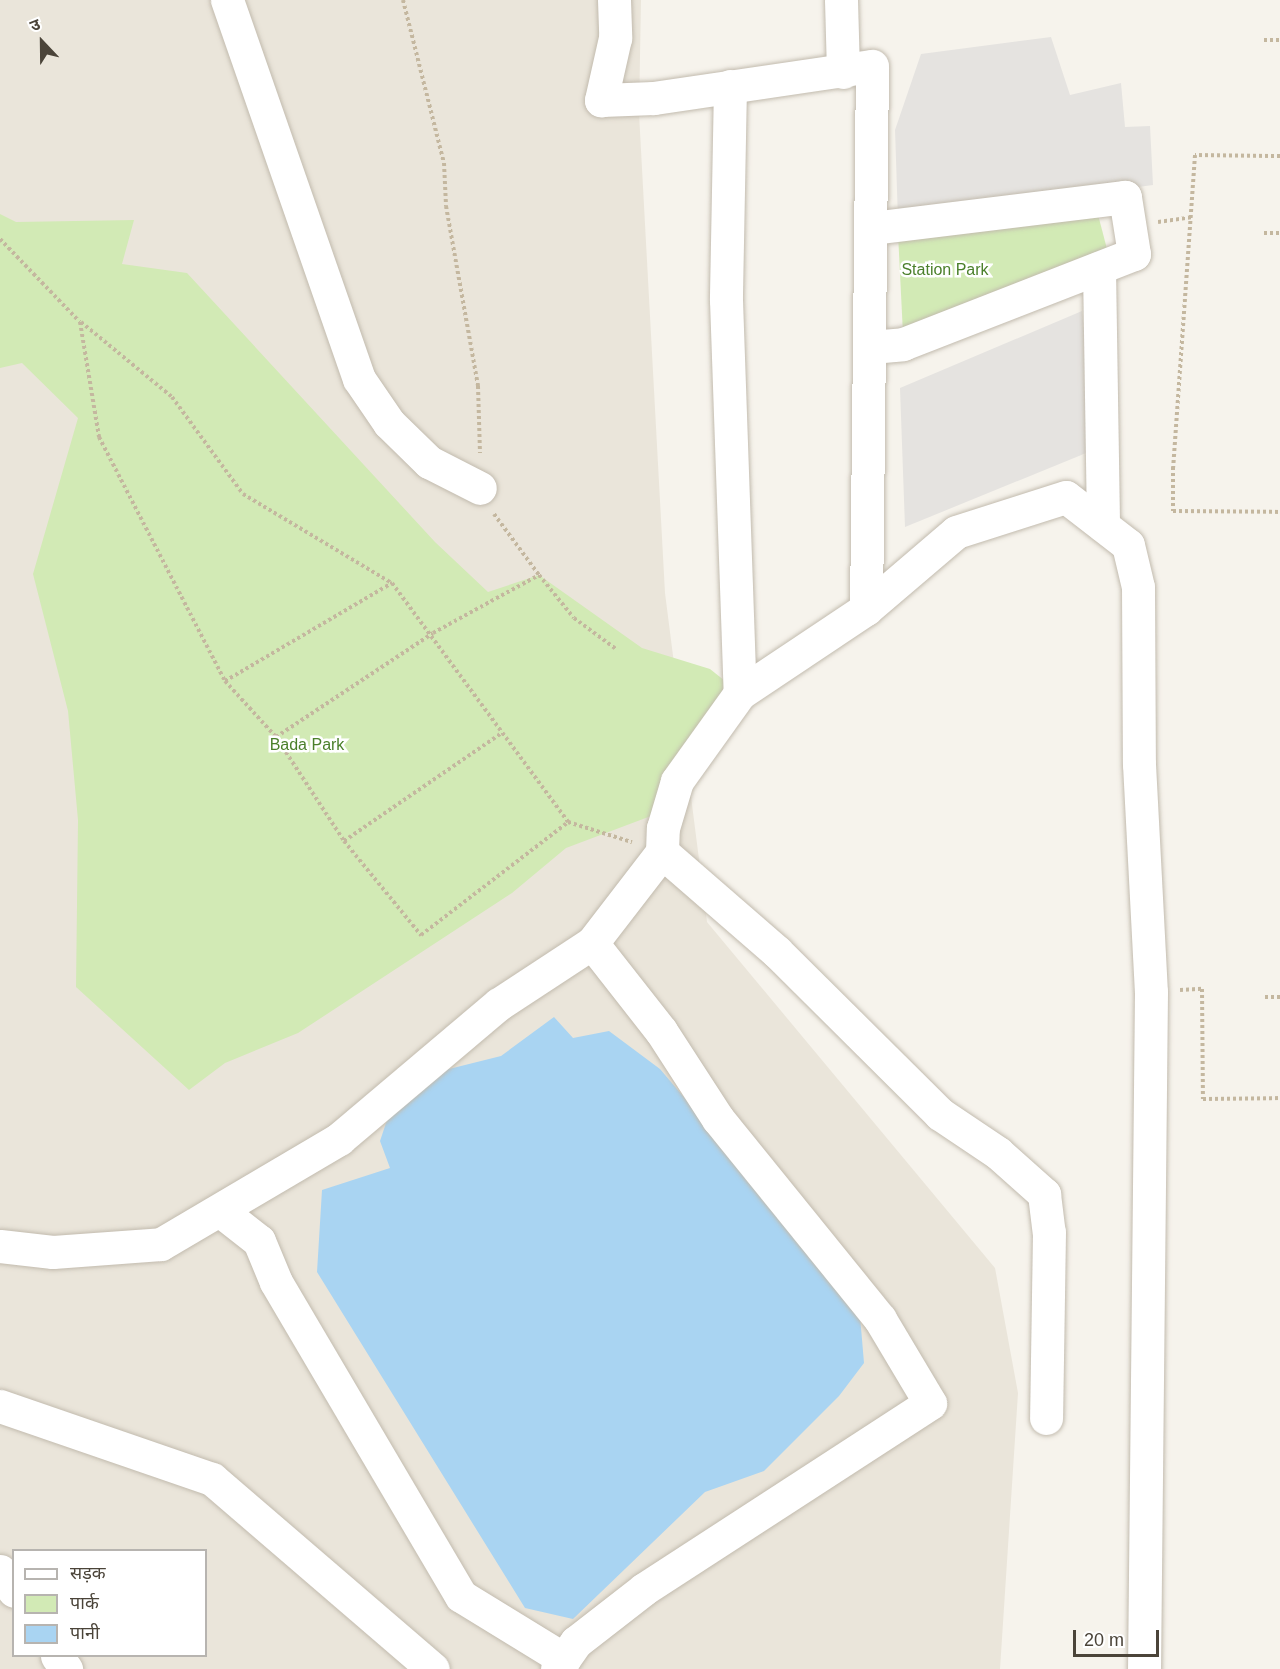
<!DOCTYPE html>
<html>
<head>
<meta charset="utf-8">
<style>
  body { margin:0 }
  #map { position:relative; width:1280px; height:1669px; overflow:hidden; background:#f6f3ec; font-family:Helvetica,"Noto Sans Devanagari",sans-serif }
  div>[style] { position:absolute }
  .residential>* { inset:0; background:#eae5da }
  .green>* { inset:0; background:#d2eab5 }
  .parking>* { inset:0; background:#e5e3e0 }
  .water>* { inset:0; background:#a9d4f2 }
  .path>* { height:4px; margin-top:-2px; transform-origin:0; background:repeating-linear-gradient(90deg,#c4b79f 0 3px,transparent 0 6px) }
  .roads { filter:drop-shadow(0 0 2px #c2bbae) drop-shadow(0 0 2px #c2bbae) }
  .minor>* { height:33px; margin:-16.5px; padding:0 16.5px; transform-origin:16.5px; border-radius:16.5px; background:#fff }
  span { translate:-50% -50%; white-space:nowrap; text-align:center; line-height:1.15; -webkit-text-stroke:5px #fff; paint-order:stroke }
  .park-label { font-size:16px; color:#4a7f2a }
  .legend { position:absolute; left:12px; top:1549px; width:195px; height:108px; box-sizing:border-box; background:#fff; border:2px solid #b7b4b0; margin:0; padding:8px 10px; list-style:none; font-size:18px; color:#4b4439 }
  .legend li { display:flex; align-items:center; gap:12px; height:30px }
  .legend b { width:30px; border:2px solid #b7b4b0 }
  .north { position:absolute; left:12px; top:12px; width:60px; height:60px; -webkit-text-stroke:4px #fff; paint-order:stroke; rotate:338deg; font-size:16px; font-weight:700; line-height:24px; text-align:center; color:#4b4439 }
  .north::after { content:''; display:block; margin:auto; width:21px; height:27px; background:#4b4439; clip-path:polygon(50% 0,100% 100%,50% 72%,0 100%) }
  .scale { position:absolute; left:1073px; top:1630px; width:86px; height:27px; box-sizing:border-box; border:3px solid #4b4439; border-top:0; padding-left:8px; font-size:18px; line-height:21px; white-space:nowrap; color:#4b4439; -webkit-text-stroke:4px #fff; paint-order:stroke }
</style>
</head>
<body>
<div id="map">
  <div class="residential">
    <div style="clip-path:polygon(evenodd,0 0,641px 0,639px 113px,665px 593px,707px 922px,995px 1268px,1018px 1393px,1000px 1669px,0 1669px,0 0,14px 1550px,206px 1550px,206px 1656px,14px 1656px,14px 1550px)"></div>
  </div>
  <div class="green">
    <div style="clip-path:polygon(1096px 207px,1107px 249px,903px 334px,898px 233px)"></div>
    <div style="clip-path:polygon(0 214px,16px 222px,134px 220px,122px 264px,187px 273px,435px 542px,488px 592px,539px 575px,642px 648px,710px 669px,740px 693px,651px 816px,566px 848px,512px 893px,298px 1033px,225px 1063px,189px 1090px,76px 987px,78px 820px,68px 711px,33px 574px,78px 418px,22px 363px,0 368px)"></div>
  </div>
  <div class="parking">
    <div style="clip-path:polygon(1051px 37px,1070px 95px,1121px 83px,1125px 127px,1150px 126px,1153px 185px,898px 220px,895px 130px,921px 54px)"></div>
    <div style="clip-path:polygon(1082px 311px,1096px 449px,905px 527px,900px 388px)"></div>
  </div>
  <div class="water">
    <div style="clip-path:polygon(554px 1017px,573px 1038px,609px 1031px,660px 1069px,859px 1304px,864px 1363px,839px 1396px,764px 1471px,705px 1492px,573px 1619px,525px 1608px,317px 1272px,322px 1190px,390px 1168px,380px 1141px,394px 1099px,437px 1072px,501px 1056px)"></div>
  </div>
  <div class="path">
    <div style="left:403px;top:0;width:168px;rotate:75.9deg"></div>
    <div style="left:444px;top:163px;width:43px;rotate:87.3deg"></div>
    <div style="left:446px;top:206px;width:183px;rotate:79.9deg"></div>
    <div style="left:478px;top:386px;width:67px;rotate:88.3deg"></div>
    <div style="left:1264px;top:40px;width:16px"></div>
    <div style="left:1280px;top:156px;width:85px;rotate:-179.3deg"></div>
    <div style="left:1195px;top:155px;width:313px;rotate:94deg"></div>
    <div style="left:1173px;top:467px;width:44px;rotate:90deg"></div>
    <div style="left:1173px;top:511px;width:107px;rotate:0.5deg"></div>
    <div style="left:1158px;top:222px;width:35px;rotate:-8deg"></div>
    <div style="left:1264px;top:233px;width:16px"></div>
    <div style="left:0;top:239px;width:115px;rotate:46.1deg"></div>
    <div style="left:80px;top:322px;width:117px;rotate:80.6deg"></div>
    <div style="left:99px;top:437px;width:275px;rotate:62.7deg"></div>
    <div style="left:225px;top:681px;width:76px;rotate:47.7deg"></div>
    <div style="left:276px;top:737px;width:188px;rotate:-33.5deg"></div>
    <div style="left:433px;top:633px;width:121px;rotate:-28.7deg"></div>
    <div style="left:539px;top:575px;width:55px;rotate:50.9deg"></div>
    <div style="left:574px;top:618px;width:52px;rotate:36.4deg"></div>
    <div style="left:81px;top:322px;width:118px;rotate:39.5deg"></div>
    <div style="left:172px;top:397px;width:120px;rotate:53.8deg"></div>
    <div style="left:243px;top:494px;width:174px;rotate:30.9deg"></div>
    <div style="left:392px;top:583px;width:297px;rotate:53.6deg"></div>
    <div style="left:568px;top:822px;width:67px;rotate:17.4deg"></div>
    <div style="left:494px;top:514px;width:76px;rotate:53.6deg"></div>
    <div style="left:225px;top:681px;width:194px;rotate:-30.4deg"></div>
    <div style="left:276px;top:737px;width:124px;rotate:56.8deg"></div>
    <div style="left:344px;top:841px;width:122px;rotate:50.7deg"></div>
    <div style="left:421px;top:935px;width:185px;rotate:-37.5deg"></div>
    <div style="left:344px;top:841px;width:191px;rotate:-34.4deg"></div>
    <div style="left:1180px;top:990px;width:22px;rotate:-3deg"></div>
    <div style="left:1202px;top:989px;width:110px;rotate:89.5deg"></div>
    <div style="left:1203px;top:1099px;width:77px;rotate:-0.7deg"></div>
    <div style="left:1265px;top:997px;width:15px"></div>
  </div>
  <div class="roads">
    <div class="minor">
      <div style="left:227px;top:0;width:401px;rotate:70.8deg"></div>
      <div style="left:359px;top:379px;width:53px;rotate:55.7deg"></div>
      <div style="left:389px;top:423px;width:56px;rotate:44.3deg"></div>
      <div style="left:429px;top:462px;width:57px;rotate:27deg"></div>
      <div style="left:614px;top:0;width:38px;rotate:88deg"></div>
      <div style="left:615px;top:38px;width:64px;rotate:102.7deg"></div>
      <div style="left:601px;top:100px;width:53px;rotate:-2.2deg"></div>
      <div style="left:654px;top:98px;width:220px;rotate:-8.4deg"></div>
      <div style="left:872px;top:66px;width:543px;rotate:90.63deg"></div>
      <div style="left:841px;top:0;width:72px;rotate:88.4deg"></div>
      <div style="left:730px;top:86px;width:214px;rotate:91.1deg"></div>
      <div style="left:726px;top:300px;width:393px;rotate:88deg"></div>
      <div style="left:1099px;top:268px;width:257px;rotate:89.1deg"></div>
      <div style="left:871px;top:347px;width:32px;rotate:-5deg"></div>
      <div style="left:903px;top:344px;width:248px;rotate:-21.3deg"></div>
      <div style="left:1134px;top:254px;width:58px;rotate:-99deg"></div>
      <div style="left:1125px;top:197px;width:254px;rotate:173deg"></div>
      <div style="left:662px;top:852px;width:152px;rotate:41deg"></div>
      <div style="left:777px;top:952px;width:230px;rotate:44.8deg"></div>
      <div style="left:940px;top:1114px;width:70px;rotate:33.9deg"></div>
      <div style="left:998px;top:1153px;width:62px;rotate:41.7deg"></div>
      <div style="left:1044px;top:1194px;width:38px;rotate:83deg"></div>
      <div style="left:1049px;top:1232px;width:186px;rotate:90.9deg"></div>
      <div style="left:222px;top:1212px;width:47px;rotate:38.1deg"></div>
      <div style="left:259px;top:1241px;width:44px;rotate:67.5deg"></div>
      <div style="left:276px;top:1282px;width:364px;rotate:59.5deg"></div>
      <div style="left:461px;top:1596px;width:121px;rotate:31.5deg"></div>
      <div style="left:0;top:1246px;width:53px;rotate:6.5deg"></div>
      <div style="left:53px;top:1252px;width:108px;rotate:-4.2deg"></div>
      <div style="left:161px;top:1244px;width:207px;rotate:-30.5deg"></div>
      <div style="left:339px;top:1139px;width:209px;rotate:-40.2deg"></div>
      <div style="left:499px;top:1004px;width:111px;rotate:-33.3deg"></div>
      <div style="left:592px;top:943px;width:115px;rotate:-52.4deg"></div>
      <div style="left:662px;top:852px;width:24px;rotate:-88deg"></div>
      <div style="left:663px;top:828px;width:49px;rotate:-73.4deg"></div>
      <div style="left:677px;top:781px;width:108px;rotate:-54.4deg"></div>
      <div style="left:740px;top:693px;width:151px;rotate:-33.7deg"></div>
      <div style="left:866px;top:609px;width:118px;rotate:-40.5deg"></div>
      <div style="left:956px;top:532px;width:115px;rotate:-17.7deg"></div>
      <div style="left:1066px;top:497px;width:78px;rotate:37.7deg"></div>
      <div style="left:1128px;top:545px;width:43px;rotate:76.6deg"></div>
      <div style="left:1138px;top:587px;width:177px;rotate:89.7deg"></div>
      <div style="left:1139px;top:764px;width:228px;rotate:87deg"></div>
      <div style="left:1151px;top:992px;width:677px;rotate:90.59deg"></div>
      <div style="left:0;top:1406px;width:224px;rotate:19deg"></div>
      <div style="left:212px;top:1479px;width:291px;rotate:40.7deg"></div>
      <div style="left:0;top:1571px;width:24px;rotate:55deg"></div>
      <div style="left:57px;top:1656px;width:16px;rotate:55deg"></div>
      <div style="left:557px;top:1669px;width:33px;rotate:-55deg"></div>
      <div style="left:576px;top:1642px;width:86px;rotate:-37.9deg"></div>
      <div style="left:644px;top:1589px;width:341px;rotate:-33deg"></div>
      <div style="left:930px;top:1403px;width:98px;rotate:-120.8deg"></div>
      <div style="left:880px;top:1319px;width:257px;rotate:-129deg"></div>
      <div style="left:718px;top:1119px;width:105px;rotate:-122.9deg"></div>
      <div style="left:661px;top:1031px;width:112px;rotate:-128.1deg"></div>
    </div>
  </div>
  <div class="park-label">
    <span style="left:945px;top:270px">Station Park</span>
    <span style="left:307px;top:745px">Bada Park</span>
  </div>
  <ul class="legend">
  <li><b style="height:8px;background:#fff"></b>सड़क</li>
  <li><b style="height:16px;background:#d2eab5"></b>पार्क</li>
  <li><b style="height:16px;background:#a9d4f2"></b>पानी</li>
  </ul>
  <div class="north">उ</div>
  <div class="scale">20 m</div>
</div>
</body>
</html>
